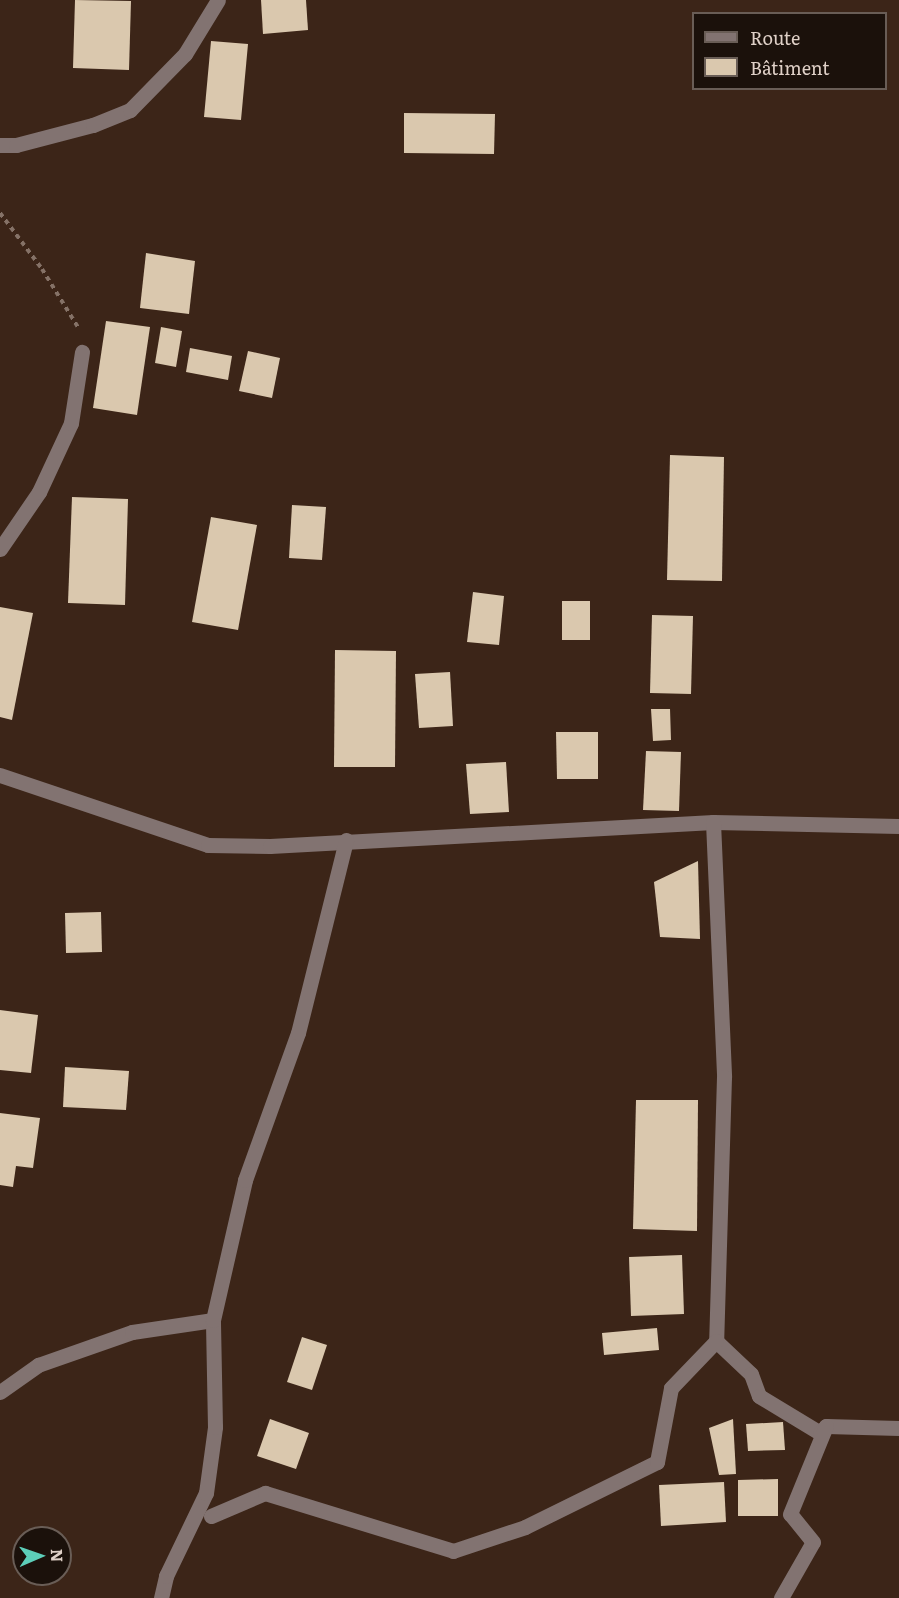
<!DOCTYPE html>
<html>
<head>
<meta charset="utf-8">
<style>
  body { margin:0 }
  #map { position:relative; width:899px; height:1598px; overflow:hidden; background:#3c2518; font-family:Literata,serif }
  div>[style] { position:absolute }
  .building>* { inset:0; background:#dac8ae }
  .path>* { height:4px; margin-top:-2px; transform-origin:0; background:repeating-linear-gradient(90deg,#857267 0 4.5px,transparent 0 9px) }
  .minor>* { height:15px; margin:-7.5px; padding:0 7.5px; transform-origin:7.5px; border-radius:7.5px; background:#827371 }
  span { translate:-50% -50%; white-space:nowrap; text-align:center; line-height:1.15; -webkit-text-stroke:6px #1b110b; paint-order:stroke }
  .legend { position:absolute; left:692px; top:12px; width:195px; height:78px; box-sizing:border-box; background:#1b110b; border:2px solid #695d56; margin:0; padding:8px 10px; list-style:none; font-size:18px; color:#dfd0c7 }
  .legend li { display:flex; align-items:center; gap:12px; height:30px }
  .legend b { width:30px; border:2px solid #695d56 }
  .north { position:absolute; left:12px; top:1526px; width:60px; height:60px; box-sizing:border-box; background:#1b110b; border:2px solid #695d56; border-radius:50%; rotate:88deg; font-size:16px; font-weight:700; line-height:24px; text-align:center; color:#dfd0c7 }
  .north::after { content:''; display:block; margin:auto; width:21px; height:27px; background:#5dceb9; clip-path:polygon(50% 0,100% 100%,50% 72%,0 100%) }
</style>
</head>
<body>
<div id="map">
  <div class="building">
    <div style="clip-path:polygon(75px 0,131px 1px,129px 70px,73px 68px)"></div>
    <div style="clip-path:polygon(261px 0,306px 0,308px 30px,263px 34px)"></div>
    <div style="clip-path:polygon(211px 41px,248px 44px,241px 120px,204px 117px)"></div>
    <div style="clip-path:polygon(404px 113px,495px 114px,494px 154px,404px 153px)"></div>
    <div style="clip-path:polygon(146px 253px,195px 261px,189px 314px,140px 308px)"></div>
    <div style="clip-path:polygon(106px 321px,150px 327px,137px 415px,93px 408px)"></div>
    <div style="clip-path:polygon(161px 327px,182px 331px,176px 367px,155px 363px)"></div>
    <div style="clip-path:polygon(190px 348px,232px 356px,228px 380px,186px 372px)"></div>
    <div style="clip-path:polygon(248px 351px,280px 358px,272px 398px,239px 391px)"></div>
    <div style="clip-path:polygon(670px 455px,724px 457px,722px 581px,667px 580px)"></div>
    <div style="clip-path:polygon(72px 497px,128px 499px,125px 605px,68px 603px)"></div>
    <div style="clip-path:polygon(292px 505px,326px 507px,322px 560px,289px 558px)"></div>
    <div style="clip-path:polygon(211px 517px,257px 525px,238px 630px,192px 622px)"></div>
    <div style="clip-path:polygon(473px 592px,504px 596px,499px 645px,467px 642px)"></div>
    <div style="clip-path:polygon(562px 601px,590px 601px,590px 640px,562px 640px)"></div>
    <div style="clip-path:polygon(0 607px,33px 613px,12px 720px,0 717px)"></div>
    <div style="clip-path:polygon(652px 615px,693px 616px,691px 694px,650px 693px)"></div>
    <div style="clip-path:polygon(335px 650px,396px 651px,395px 767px,334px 767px)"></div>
    <div style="clip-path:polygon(450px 672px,453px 726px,419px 728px,415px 674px)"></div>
    <div style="clip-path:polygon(651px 709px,670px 709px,671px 740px,653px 741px)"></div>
    <div style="clip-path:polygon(556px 732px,598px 732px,598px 779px,557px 779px)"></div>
    <div style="clip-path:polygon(646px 751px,681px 752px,679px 811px,643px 810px)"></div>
    <div style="clip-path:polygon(506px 762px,509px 812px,470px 814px,466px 764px)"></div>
    <div style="clip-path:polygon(698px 861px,700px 939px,660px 937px,654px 882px)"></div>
    <div style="clip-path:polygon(101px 912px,102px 952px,66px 953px,65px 913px)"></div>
    <div style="clip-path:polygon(0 1010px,38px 1015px,31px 1073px,0 1070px)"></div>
    <div style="clip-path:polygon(65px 1067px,129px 1071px,126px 1110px,63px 1107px)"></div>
    <div style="clip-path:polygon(636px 1100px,698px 1100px,697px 1231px,633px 1229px)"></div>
    <div style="clip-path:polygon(0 1113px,40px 1118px,33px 1168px,16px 1166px,13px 1187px,0 1185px)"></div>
    <div style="clip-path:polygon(682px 1255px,684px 1314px,631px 1316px,629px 1257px)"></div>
    <div style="clip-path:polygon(657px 1328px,659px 1350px,604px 1355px,602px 1333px)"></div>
    <div style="clip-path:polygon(302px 1337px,327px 1345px,312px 1390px,287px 1382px)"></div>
    <div style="clip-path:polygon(270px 1419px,309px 1433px,296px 1469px,257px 1456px)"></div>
    <div style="clip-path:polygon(733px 1419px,736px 1474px,719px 1475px,709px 1428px)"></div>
    <div style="clip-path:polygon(783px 1422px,785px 1450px,748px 1451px,746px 1424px)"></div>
    <div style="clip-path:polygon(778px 1479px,778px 1516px,738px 1516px,738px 1480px)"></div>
    <div style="clip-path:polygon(724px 1482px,726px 1522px,661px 1526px,659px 1485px)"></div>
  </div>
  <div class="path">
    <div style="left:0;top:213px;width:70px;rotate:53.1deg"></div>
    <div style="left:42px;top:269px;width:70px;rotate:58.3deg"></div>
  </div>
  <div class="minor">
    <div style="left:0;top:145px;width:16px"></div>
    <div style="left:16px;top:145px;width:80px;rotate:-14.6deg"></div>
    <div style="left:93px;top:125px;width:40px;rotate:-22deg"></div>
    <div style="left:130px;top:110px;width:78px;rotate:-45.5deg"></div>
    <div style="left:185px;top:54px;width:63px;rotate:-58.6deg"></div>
    <div style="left:0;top:549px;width:69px;rotate:-55.6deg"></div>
    <div style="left:39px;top:492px;width:76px;rotate:-65.1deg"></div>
    <div style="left:71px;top:423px;width:72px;rotate:-81.2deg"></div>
    <div style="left:0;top:775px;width:219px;rotate:18.6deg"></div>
    <div style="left:208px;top:845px;width:62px;rotate:0.9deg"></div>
    <div style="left:270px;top:846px;width:444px;rotate:-3.1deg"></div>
    <div style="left:713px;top:822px;width:186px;rotate:1.2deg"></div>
    <div style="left:713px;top:822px;width:255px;rotate:87.5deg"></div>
    <div style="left:724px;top:1077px;width:264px;rotate:91.7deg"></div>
    <div style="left:716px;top:1341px;width:48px;rotate:43.3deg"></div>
    <div style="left:751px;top:1374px;width:23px;rotate:70deg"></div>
    <div style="left:759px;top:1396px;width:71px;rotate:31.2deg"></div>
    <div style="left:820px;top:1433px;width:9px;rotate:-49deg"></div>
    <div style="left:0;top:1392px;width:47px;rotate:-35.4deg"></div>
    <div style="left:38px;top:1365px;width:100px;rotate:-19.3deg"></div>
    <div style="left:132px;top:1332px;width:82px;rotate:-8.4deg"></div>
    <div style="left:826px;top:1426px;width:73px;rotate:1.6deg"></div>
    <div style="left:211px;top:1516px;width:59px;rotate:-23.1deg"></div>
    <div style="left:265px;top:1493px;width:197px;rotate:17.1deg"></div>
    <div style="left:453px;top:1551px;width:76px;rotate:-18.4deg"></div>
    <div style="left:525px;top:1527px;width:147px;rotate:-26.2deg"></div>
    <div style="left:657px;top:1462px;width:75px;rotate:-79.3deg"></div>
    <div style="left:671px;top:1388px;width:65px;rotate:-46.2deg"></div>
    <div style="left:161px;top:1598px;width:23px;rotate:-77deg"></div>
    <div style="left:166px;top:1576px;width:92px;rotate:-64.3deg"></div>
    <div style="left:206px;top:1493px;width:67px;rotate:-82.2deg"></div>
    <div style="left:215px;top:1427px;width:107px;rotate:-91.1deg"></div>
    <div style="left:213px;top:1320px;width:144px;rotate:-77.1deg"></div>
    <div style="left:245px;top:1180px;width:156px;rotate:-70.2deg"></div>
    <div style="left:298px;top:1033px;width:199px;rotate:-76deg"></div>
    <div style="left:781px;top:1598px;width:64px;rotate:-60.3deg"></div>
    <div style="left:813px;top:1542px;width:36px;rotate:-129deg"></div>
    <div style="left:790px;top:1514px;width:95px;rotate:-67.8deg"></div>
  </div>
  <ul class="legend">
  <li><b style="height:8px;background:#827371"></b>Route</li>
  <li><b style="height:16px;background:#dac8ae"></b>Bâtiment</li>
  </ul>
  <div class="north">N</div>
</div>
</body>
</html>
